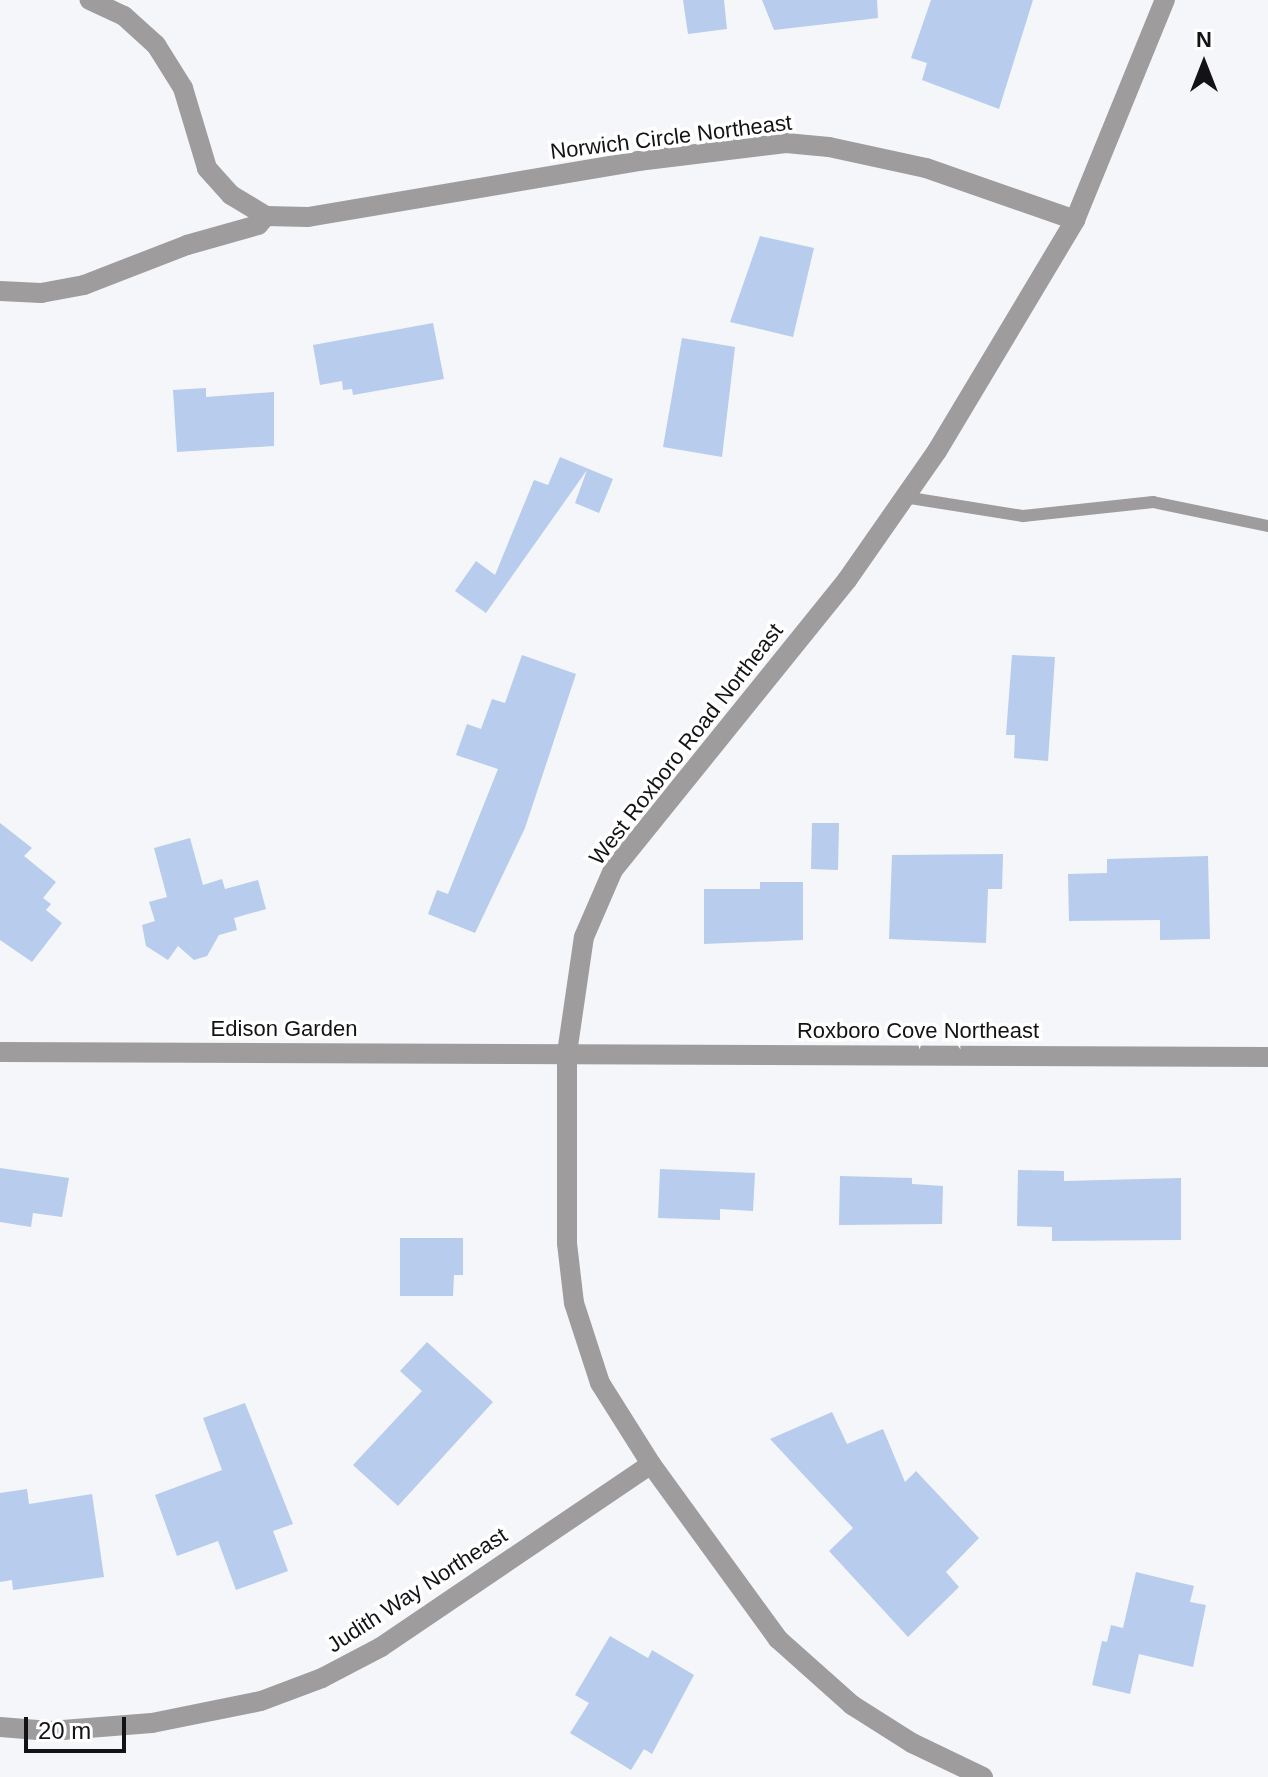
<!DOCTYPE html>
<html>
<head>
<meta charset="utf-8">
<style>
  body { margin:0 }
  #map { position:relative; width:1268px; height:1777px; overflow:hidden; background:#f4f6f9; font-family:Helvetica,sans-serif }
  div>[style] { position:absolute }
  .building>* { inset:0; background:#b8cced }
  .service>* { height:12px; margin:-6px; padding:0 6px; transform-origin:6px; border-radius:6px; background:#9e9c9c }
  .minor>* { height:20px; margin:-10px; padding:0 10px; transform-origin:10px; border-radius:10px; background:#9e9c9c }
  span { translate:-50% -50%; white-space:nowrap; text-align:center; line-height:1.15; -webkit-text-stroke:7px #fff; paint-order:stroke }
  .street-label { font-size:22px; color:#131315 }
  .north { position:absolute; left:1164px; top:24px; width:80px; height:80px; -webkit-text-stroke:6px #fff; paint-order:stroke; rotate:0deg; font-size:22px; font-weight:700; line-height:32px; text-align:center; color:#131315 }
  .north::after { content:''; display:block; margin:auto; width:28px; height:36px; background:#131315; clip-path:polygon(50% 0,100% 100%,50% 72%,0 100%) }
  .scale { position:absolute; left:24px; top:1717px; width:102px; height:36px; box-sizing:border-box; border:4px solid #131315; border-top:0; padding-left:10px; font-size:24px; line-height:28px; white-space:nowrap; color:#131315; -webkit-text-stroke:6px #fff; paint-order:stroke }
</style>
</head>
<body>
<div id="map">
  <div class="building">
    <div style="clip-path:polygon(683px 0,724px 0,727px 29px,688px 34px)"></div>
    <div style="clip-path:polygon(762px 0,877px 0,878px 18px,774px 30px)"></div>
    <div style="clip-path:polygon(931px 0,1033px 0,999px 109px,922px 80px,927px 63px,911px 58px)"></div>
    <div style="clip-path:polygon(760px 236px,814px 248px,793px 337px,730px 322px)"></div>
    <div style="clip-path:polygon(433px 323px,444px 379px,353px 395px,352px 389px,343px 390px,342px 381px,320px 385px,313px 345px)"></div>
    <div style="clip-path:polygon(682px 338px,735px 347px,722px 457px,663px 447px)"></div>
    <div style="clip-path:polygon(206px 388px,206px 397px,274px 392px,274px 446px,177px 452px,173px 390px)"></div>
    <div style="clip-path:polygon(560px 457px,613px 479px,599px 513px,575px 503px,587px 470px,486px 613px,455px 591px,476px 561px,495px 575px,534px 480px,548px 485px)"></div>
    <div style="clip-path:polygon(522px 655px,576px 674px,525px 828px,475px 933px,428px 914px,437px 890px,448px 894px,498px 769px,456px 755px,467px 724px,481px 729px,492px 699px,505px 703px)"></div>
    <div style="clip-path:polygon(1012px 655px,1055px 657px,1048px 761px,1014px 758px,1015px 735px,1006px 735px)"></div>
    <div style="clip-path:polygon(0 823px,32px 848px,24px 856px,56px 882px,43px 898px,51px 904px,46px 910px,62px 923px,32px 962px,0 940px)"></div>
    <div style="clip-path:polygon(812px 823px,839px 823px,838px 870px,811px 869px)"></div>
    <div style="clip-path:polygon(190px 838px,203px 885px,222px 879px,225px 889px,258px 880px,266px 909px,234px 918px,237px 930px,219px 935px,207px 956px,194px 960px,178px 946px,168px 960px,146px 946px,142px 925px,155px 921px,149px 902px,167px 897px,154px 848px)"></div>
    <div style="clip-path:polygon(1003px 854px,1002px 889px,988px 889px,986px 943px,889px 939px,892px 855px)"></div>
    <div style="clip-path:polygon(1208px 856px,1210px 939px,1160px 940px,1160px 920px,1069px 921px,1068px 874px,1107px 873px,1107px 859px)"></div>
    <div style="clip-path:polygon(760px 882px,803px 882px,803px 940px,704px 944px,704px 889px,760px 889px)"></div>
    <div style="clip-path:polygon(0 1168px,69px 1178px,62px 1217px,33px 1213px,31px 1227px,0 1222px)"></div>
    <div style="clip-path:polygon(660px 1169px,755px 1173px,753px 1211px,720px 1209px,720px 1220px,658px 1218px)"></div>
    <div style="clip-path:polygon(1018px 1170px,1064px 1171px,1064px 1181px,1181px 1178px,1181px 1240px,1052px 1241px,1052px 1227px,1017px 1226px)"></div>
    <div style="clip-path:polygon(840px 1176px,912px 1178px,912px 1184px,943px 1186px,942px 1224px,839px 1225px)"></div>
    <div style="clip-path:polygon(400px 1238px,463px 1238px,463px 1275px,454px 1275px,453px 1296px,400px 1296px)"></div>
    <div style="clip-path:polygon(427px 1342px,493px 1402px,398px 1506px,353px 1465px,422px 1391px,400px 1371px)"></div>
    <div style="clip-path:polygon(245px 1403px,293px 1524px,273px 1531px,288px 1571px,236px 1590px,218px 1541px,177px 1556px,155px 1495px,222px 1470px,203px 1418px)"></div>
    <div style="clip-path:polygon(832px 1412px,847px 1444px,883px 1429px,905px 1482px,916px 1471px,979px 1538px,946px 1572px,959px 1587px,908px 1637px,829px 1551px,853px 1528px,770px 1439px)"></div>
    <div style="clip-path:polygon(27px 1489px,29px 1504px,92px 1494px,104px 1577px,13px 1590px,12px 1580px,0 1582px,0 1493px)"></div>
    <div style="clip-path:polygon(1136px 1572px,1194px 1586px,1190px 1602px,1206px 1605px,1193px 1667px,1139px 1654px,1130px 1694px,1092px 1685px,1102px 1641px,1107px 1642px,1111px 1625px,1123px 1628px)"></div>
    <div style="clip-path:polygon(610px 1636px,648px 1658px,652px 1650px,694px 1675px,652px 1754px,644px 1749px,631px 1770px,570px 1733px,589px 1703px,575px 1695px)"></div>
  </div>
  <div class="service">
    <div style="left:904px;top:497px;width:121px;rotate:9.1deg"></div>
    <div style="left:1023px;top:516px;width:131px;rotate:-6.1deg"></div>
    <div style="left:1153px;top:502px;width:117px;rotate:11.8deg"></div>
  </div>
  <div class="minor">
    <div style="left:266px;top:216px;width:42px;rotate:1.4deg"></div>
    <div style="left:308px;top:217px;width:335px;rotate:-9.6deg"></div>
    <div style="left:638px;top:161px;width:149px;rotate:-6.9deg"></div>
    <div style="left:786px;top:143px;width:43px;rotate:5.3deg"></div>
    <div style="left:829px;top:147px;width:99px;rotate:12.2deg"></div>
    <div style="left:926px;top:168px;width:158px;rotate:19.2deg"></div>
    <div style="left:0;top:291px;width:41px;rotate:2.8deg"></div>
    <div style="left:41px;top:293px;width:44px;rotate:-10.5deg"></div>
    <div style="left:84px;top:285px;width:110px;rotate:-21.2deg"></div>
    <div style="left:187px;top:245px;width:74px;rotate:-15.7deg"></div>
    <div style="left:258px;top:225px;width:12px;rotate:-48deg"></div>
    <div style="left:266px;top:216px;width:41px;rotate:-149deg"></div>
    <div style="left:231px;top:195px;width:36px;rotate:-132deg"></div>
    <div style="left:207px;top:168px;width:84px;rotate:-106.7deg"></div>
    <div style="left:183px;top:88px;width:51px;rotate:-122.1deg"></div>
    <div style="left:156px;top:45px;width:43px;rotate:-137.8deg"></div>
    <div style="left:124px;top:16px;width:38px;rotate:-155deg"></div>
    <div style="left:0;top:1052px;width:1268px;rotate:0.23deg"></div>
    <div style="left:0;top:1727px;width:50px;rotate:4.6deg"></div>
    <div style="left:50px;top:1731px;width:102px;rotate:-4.5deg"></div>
    <div style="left:152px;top:1723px;width:111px;rotate:-11.4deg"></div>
    <div style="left:261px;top:1701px;width:65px;rotate:-20.7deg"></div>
    <div style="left:322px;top:1678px;width:67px;rotate:-27.7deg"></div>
    <div style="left:381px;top:1647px;width:326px;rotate:-34.1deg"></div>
    <div style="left:983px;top:1777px;width:79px;rotate:-154.4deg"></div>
    <div style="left:912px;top:1743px;width:71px;rotate:-147.7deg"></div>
    <div style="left:852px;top:1705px;width:99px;rotate:-138.3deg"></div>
    <div style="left:778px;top:1639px;width:216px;rotate:-126deg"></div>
    <div style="left:651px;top:1464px;width:96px;rotate:-122.2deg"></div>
    <div style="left:600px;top:1383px;width:84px;rotate:-108deg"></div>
    <div style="left:574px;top:1303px;width:60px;rotate:-96.7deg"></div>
    <div style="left:567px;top:1243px;width:190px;rotate:-90deg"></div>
    <div style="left:567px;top:1053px;width:117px;rotate:-81.7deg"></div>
    <div style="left:584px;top:937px;width:73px;rotate:-66.6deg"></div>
    <div style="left:613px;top:870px;width:373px;rotate:-51.1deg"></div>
    <div style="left:847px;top:580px;width:157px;rotate:-55.1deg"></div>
    <div style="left:937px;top:451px;width:269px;rotate:-59.1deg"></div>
    <div style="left:1075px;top:220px;width:238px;rotate:-67.8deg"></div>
  </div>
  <div class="street-label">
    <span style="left:671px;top:137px;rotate:-7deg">Norwich Circle Northeast</span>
    <span style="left:686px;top:744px;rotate:-52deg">West Roxboro Road Northeast</span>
    <span style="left:284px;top:1029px">Edison Garden</span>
    <span style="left:918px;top:1031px">Roxboro Cove Northeast</span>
    <span style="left:417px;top:1590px;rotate:-33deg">Judith Way Northeast</span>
  </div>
  <div class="north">N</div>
  <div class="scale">20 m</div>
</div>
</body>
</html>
